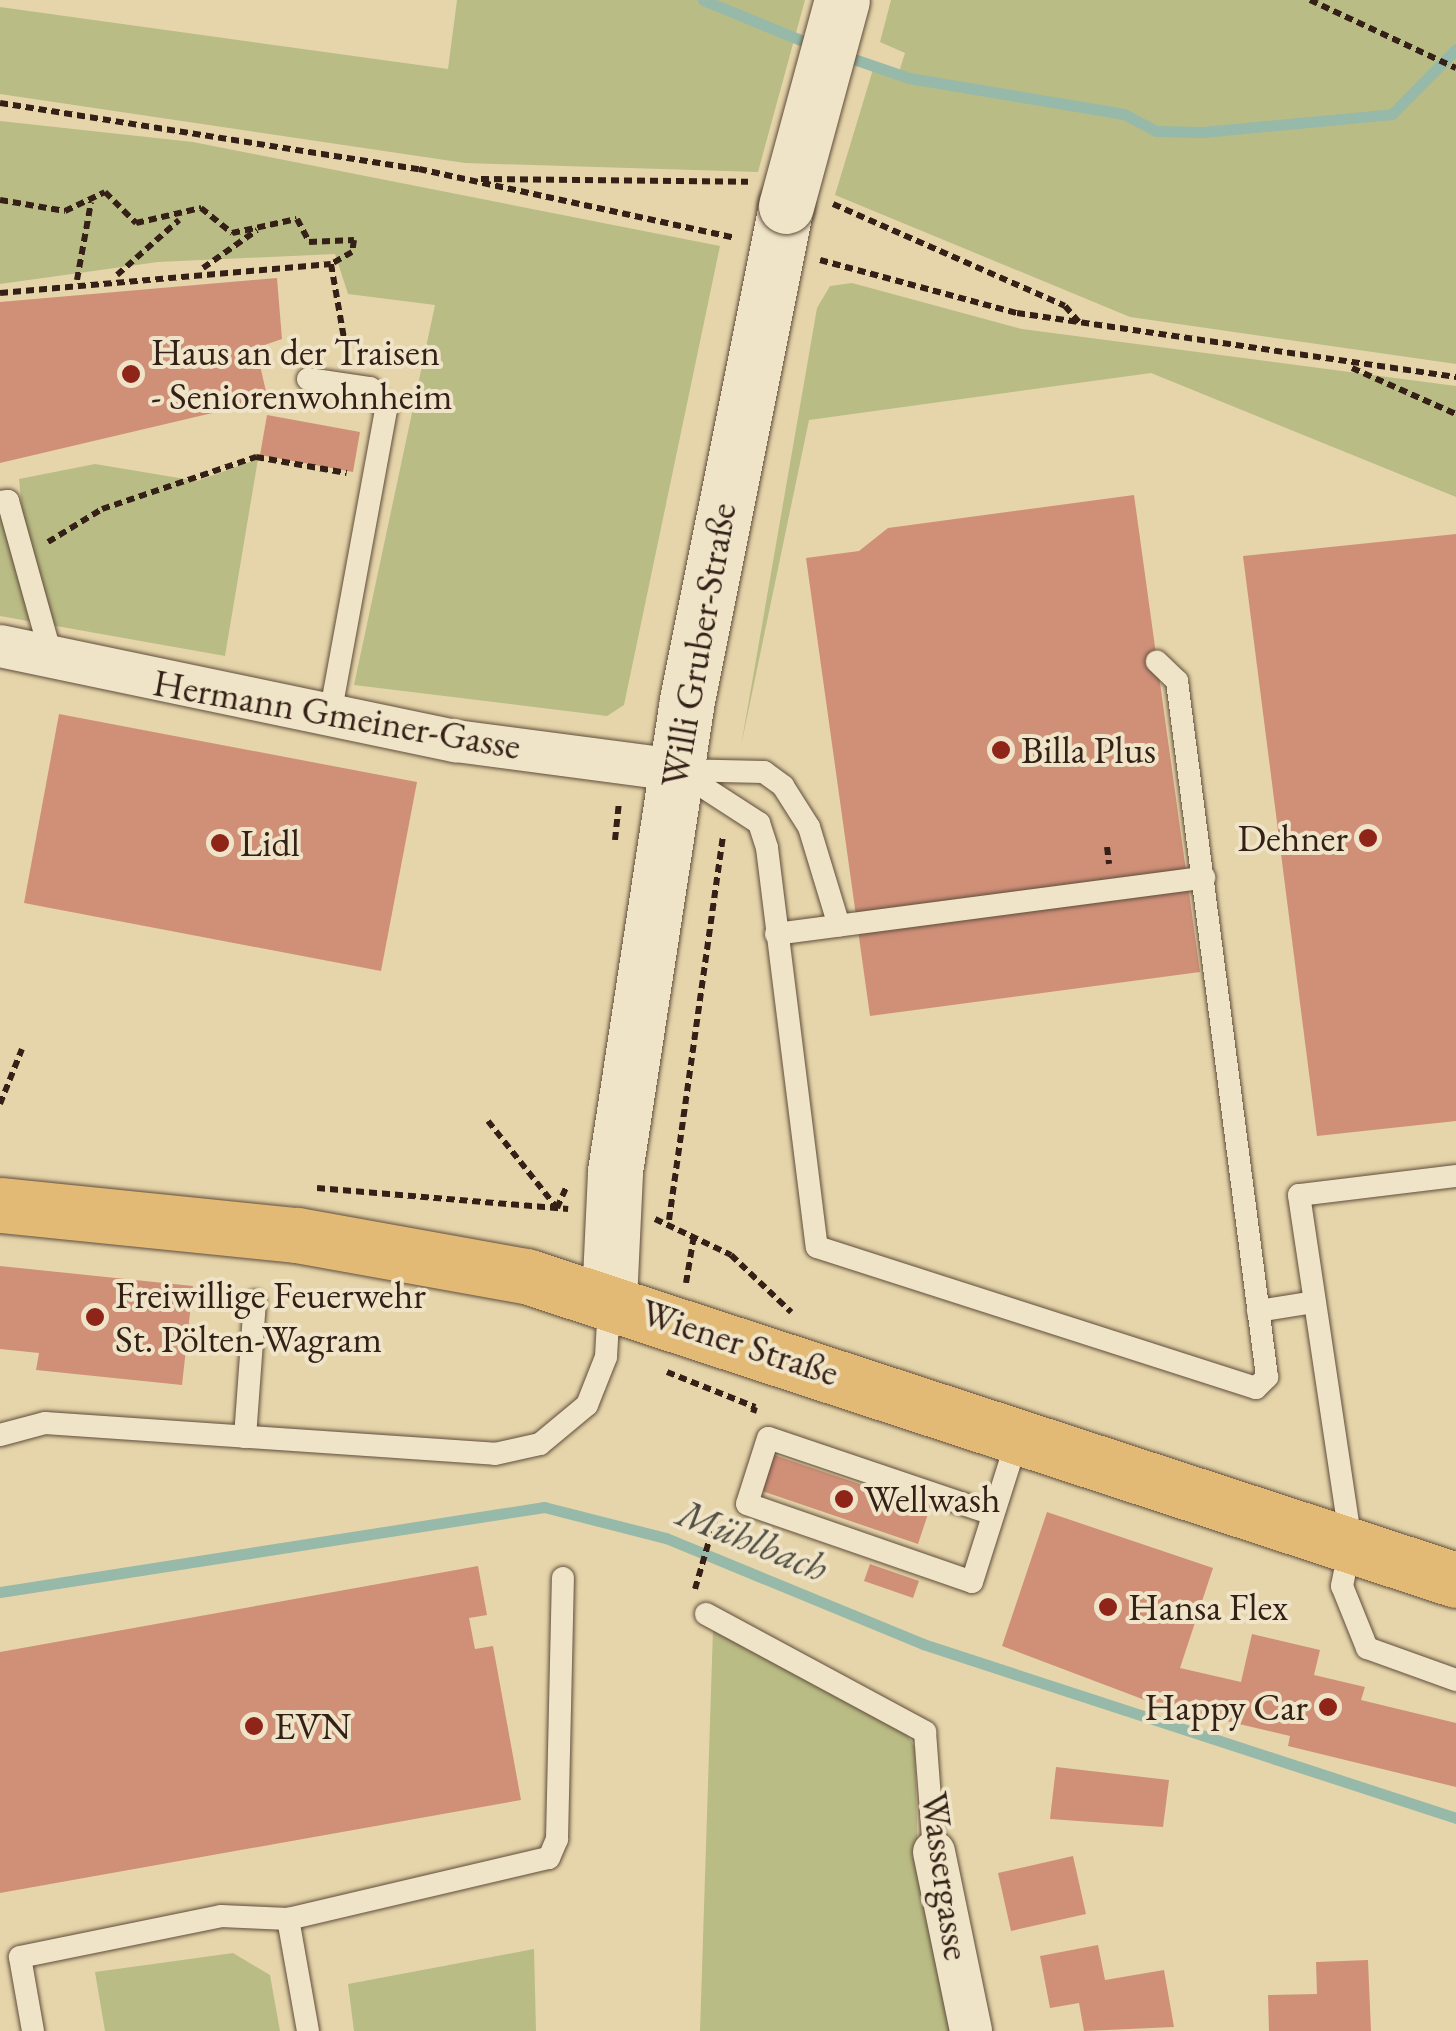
<!DOCTYPE html>
<html>
<head>
<meta charset="utf-8">
<style>
  body { margin:0 }
  #map { position:relative; width:1456px; height:2031px; overflow:hidden; background:#e6d5aa; font-family:"EB Garamond",serif }
  div>[style] { position:absolute }
  .green>* { inset:0; background:#babc85 }
  .stream>* { height:11px; margin:-5.5px; padding:0 5.5px; transform-origin:5.5px; border-radius:5.5px; background:#96b9a9 }
  .building>* { inset:0; background:#d09078 }
  .path>* { height:6px; margin-top:-3px; transform-origin:0; background:repeating-linear-gradient(90deg,#342017 0 8px,transparent 0 13px) }
  .roads { filter:drop-shadow(0 0 2px #604d3c) drop-shadow(0 0 2px #604d3c) }
  .service>* { height:22px; margin:-11px; padding:0 11px; transform-origin:11px; border-radius:11px; background:#efe4c8 }
  .minor>* { height:42px; margin:-21px; padding:0 21px; transform-origin:21px; border-radius:21px; background:#efe4c8 }
  .tertiary>* { height:55px; margin:-27.5px; padding:0 27.5px; transform-origin:27.5px; border-radius:27.5px; background:#efe4c8 }
  .primary>* { height:55px; margin:-27.5px; padding:0 27.5px; transform-origin:27.5px; border-radius:27.5px; background:#e3ba75 }
  .bridges { filter:drop-shadow(0 0 2px #604d3c) drop-shadow(0 0 2px #604d3c) }
  .tertiary-bridge>* { height:55px; margin:-27.5px; padding:0 27.5px; transform-origin:27.5px; border-radius:27.5px; background:#efe4c8 }
  .dots>* { width:28px; height:28px; translate:-50% -50%; box-sizing:border-box; border:5px solid #efe4c8; border-radius:50% }
  span { translate:-50% -50%; white-space:nowrap; text-align:center; line-height:1.15; -webkit-text-stroke:8px #efe4c8; paint-order:stroke }
  .poi-label { font-size:38px; color:#342017 }
  .left { translate:0 -50%; text-align:left }
  .right { translate:-100% -50%; text-align:right }
  .street-label { font-size:38px; color:#342017 }
  .water-label { font-size:40px; color:#514e43; font-style:italic }
</style>
</head>
<body>
<div id="map">
  <div class="green">
    <div style="clip-path:polygon(457px 0,805px 0,758px 172px,465px 163px,0 94px,0 7px,448px 69px)"></div>
    <div style="clip-path:polygon(891px 0,1456px 0,1456px 364px,1130px 317px,835px 195px,874px 66px,898px 75px,905px 53px,880px 42px)"></div>
    <div style="clip-path:polygon(0 121px,193px 142px,720px 246px,624px 705px,607px 716px,354px 685px,435px 305px,348px 294px,335px 254px,158px 262px,0 284px)"></div>
    <div style="clip-path:polygon(852px 283px,1022px 329px,1456px 386px,1456px 497px,1151px 373px,809px 420px,741px 746px,817px 308px,830px 286px)"></div>
    <div style="clip-path:polygon(258px 459px,225px 656px,0 616px,0 514px,22px 509px,19px 479px,95px 464px,197px 481px)"></div>
    <div style="clip-path:polygon(713px 1629px,903px 1728px,915px 1748px,918px 1862px,954px 2031px,700px 2031px)"></div>
    <div style="clip-path:polygon(534px 1949px,536px 2031px,354px 2031px,348px 1984px)"></div>
    <div style="clip-path:polygon(233px 1953px,270px 1975px,280px 2031px,105px 2031px,95px 1972px)"></div>
  </div>
  <div class="stream">
    <div style="left:703px;top:0;width:121px;rotate:22.3deg"></div>
    <div style="left:842px;top:55px;width:71px;rotate:18.9deg"></div>
    <div style="left:909px;top:78px;width:218px;rotate:9.5deg"></div>
    <div style="left:1124px;top:114px;width:36px;rotate:28deg"></div>
    <div style="left:1156px;top:131px;width:47px;rotate:1.2deg"></div>
    <div style="left:1203px;top:132px;width:190px;rotate:-5.4deg"></div>
    <div style="left:1392px;top:114px;width:91px;rotate:-45.4deg"></div>
    <div style="left:0;top:1592px;width:551px;rotate:-8.88deg"></div>
    <div style="left:544px;top:1507px;width:126px;rotate:14.3deg"></div>
    <div style="left:666px;top:1538px;width:278px;rotate:22.4deg"></div>
    <div style="left:923px;top:1644px;width:561px;rotate:18.08deg"></div>
  </div>
  <div class="building">
    <div style="clip-path:polygon(277px 278px,282px 339px,256px 348px,268px 400px,0 463px,0 302px)"></div>
    <div style="clip-path:polygon(267px 415px,360px 432px,353px 472px,260px 455px)"></div>
    <div style="clip-path:polygon(1134px 495px,1200px 972px,870px 1016px,806px 558px,859px 551px,888px 528px)"></div>
    <div style="clip-path:polygon(1456px 534px,1456px 1121px,1317px 1136px,1243px 556px)"></div>
    <div style="clip-path:polygon(59px 714px,417px 782px,381px 971px,24px 903px)"></div>
    <div style="clip-path:polygon(0 1266px,193px 1286px,182px 1385px,36px 1370px,39px 1353px,0 1349px)"></div>
    <div style="clip-path:polygon(771px 1454px,930px 1508px,918px 1544px,759px 1490px)"></div>
    <div style="clip-path:polygon(1047px 1512px,1213px 1568px,1180px 1668px,1241px 1682px,1252px 1634px,1320px 1650px,1314px 1675px,1365px 1687px,1361px 1700px,1456px 1723px,1456px 1787px,1288px 1746px,1290px 1736px,1158px 1705px,1002px 1646px)"></div>
    <div style="clip-path:polygon(870px 1564px,919px 1581px,913px 1598px,864px 1581px)"></div>
    <div style="clip-path:polygon(478px 1566px,487px 1615px,469px 1618px,475px 1649px,493px 1646px,521px 1800px,0 1893px,0 1652px)"></div>
    <div style="clip-path:polygon(1056px 1767px,1169px 1780px,1163px 1827px,1050px 1819px)"></div>
    <div style="clip-path:polygon(1073px 1856px,1086px 1914px,1011px 1931px,998px 1873px)"></div>
    <div style="clip-path:polygon(1098px 1945px,1105px 1980px,1164px 1970px,1174px 2027px,1084px 2031px,1079px 2003px,1050px 2008px,1040px 1956px)"></div>
    <div style="clip-path:polygon(1368px 1960px,1371px 2031px,1269px 2031px,1268px 1995px,1317px 1994px,1316px 1962px)"></div>
  </div>
  <div class="path">
    <div style="left:1310px;top:0;width:161px;rotate:25deg"></div>
    <div style="left:0;top:103px;width:424px;rotate:9deg"></div>
    <div style="left:419px;top:169px;width:324px;rotate:12.3deg"></div>
    <div style="left:481px;top:179px;width:267px;rotate:0.6deg"></div>
    <div style="left:0;top:200px;width:66px;rotate:9.6deg"></div>
    <div style="left:65px;top:211px;width:44px;rotate:-25.4deg"></div>
    <div style="left:105px;top:192px;width:44px;rotate:45deg"></div>
    <div style="left:136px;top:223px;width:67px;rotate:-13deg"></div>
    <div style="left:201px;top:208px;width:40px;rotate:39deg"></div>
    <div style="left:232px;top:233px;width:66px;rotate:-12.2deg"></div>
    <div style="left:297px;top:219px;width:26px;rotate:62deg"></div>
    <div style="left:309px;top:242px;width:45px;rotate:-2.5deg"></div>
    <div style="left:354px;top:240px;width:12px;rotate:99deg"></div>
    <div style="left:352px;top:252px;width:24px;rotate:150deg"></div>
    <div style="left:833px;top:204px;width:253px;rotate:23.7deg"></div>
    <div style="left:1065px;top:306px;width:23px;rotate:49deg"></div>
    <div style="left:820px;top:260px;width:204px;rotate:15.1deg"></div>
    <div style="left:1017px;top:313px;width:444px;rotate:8.3deg"></div>
    <div style="left:203px;top:268px;width:66px;rotate:-35.1deg"></div>
    <div style="left:117px;top:275px;width:83px;rotate:-41.6deg"></div>
    <div style="left:77px;top:280px;width:79px;rotate:-79.8deg"></div>
    <div style="left:0;top:293px;width:332px;rotate:-5deg"></div>
    <div style="left:331px;top:264px;width:93px;rotate:80.1deg"></div>
    <div style="left:1352px;top:368px;width:114px;rotate:23.9deg"></div>
    <div style="left:48px;top:542px;width:63px;rotate:-31.4deg"></div>
    <div style="left:102px;top:509px;width:163px;rotate:-18.7deg"></div>
    <div style="left:256px;top:457px;width:92px;rotate:10deg"></div>
    <div style="left:615px;top:840px;width:37px;rotate:-84deg"></div>
    <div style="left:1107px;top:847px;width:17px;rotate:83deg"></div>
    <div style="left:0;top:1104px;width:59px;rotate:-68.2deg"></div>
    <div style="left:488px;top:1121px;width:111px;rotate:51.6deg"></div>
    <div style="left:557px;top:1208px;width:22px;rotate:-66deg"></div>
    <div style="left:317px;top:1188px;width:252px;rotate:4.8deg"></div>
    <div style="left:655px;top:1219px;width:84px;rotate:25.3deg"></div>
    <div style="left:731px;top:1255px;width:83px;rotate:43.5deg"></div>
    <div style="left:669px;top:1220px;width:389px;rotate:-82deg"></div>
    <div style="left:686px;top:1283px;width:49px;rotate:-80.5deg"></div>
    <div style="left:667px;top:1372px;width:95px;rotate:21.7deg"></div>
    <div style="left:755px;top:1407px;width:6px;rotate:108deg"></div>
    <div style="left:695px;top:1589px;width:82px;rotate:-73.8deg"></div>
  </div>
  <div class="roads">
    <div class="service">
      <div style="left:308px;top:379px;width:63px;rotate:8.3deg"></div>
      <div style="left:370px;top:388px;width:27px;rotate:54deg"></div>
      <div style="left:386px;top:410px;width:311px;rotate:100.4deg"></div>
      <div style="left:0;top:502px;width:8px;rotate:-7deg"></div>
      <div style="left:8px;top:501px;width:164px;rotate:74.4deg"></div>
      <div style="left:677px;top:770px;width:98px;rotate:32.9deg"></div>
      <div style="left:759px;top:823px;width:26px;rotate:72deg"></div>
      <div style="left:767px;top:848px;width:402px;rotate:82.9deg"></div>
      <div style="left:817px;top:1247px;width:461px;rotate:17.8deg"></div>
      <div style="left:1256px;top:1388px;width:16px;rotate:-45deg"></div>
      <div style="left:1267px;top:1377px;width:702px;rotate:-97.37deg"></div>
      <div style="left:1177px;top:681px;width:28px;rotate:-136deg"></div>
      <div style="left:677px;top:770px;width:87px;rotate:1.3deg"></div>
      <div style="left:764px;top:772px;width:24px;rotate:36deg"></div>
      <div style="left:783px;top:786px;width:49px;rotate:57.6deg"></div>
      <div style="left:809px;top:827px;width:103px;rotate:73.1deg"></div>
      <div style="left:776px;top:934px;width:432px;rotate:-7.5deg"></div>
      <div style="left:1456px;top:1176px;width:158px;rotate:173.1deg"></div>
      <div style="left:1299px;top:1195px;width:351px;rotate:81.5deg"></div>
      <div style="left:1351px;top:1542px;width:45px;rotate:101.6deg"></div>
      <div style="left:1342px;top:1586px;width:67px;rotate:68deg"></div>
      <div style="left:1367px;top:1648px;width:95px;rotate:19.8deg"></div>
      <div style="left:1258px;top:1311px;width:57px;rotate:-9.1deg"></div>
      <div style="left:0;top:1435px;width:47px;rotate:-14.9deg"></div>
      <div style="left:45px;top:1423px;width:451px;rotate:3.9deg"></div>
      <div style="left:495px;top:1454px;width:46px;rotate:-12.5deg"></div>
      <div style="left:540px;top:1444px;width:61px;rotate:-39.7deg"></div>
      <div style="left:587px;top:1405px;width:52px;rotate:-68.4deg"></div>
      <div style="left:606px;top:1357px;width:53px;rotate:-86.8deg"></div>
      <div style="left:245px;top:1437px;width:136px;rotate:-85.8deg"></div>
      <div style="left:993px;top:1514px;width:237px;rotate:-161.3deg"></div>
      <div style="left:768px;top:1438px;width:69px;rotate:107.7deg"></div>
      <div style="left:747px;top:1504px;width:238px;rotate:19.1deg"></div>
      <div style="left:972px;top:1582px;width:152px;rotate:-72.4deg"></div>
      <div style="left:706px;top:1614px;width:249px;rotate:28.3deg"></div>
      <div style="left:925px;top:1732px;width:120px;rotate:85.7deg"></div>
      <div style="left:33px;top:2031px;width:75px;rotate:-100deg"></div>
      <div style="left:20px;top:1957px;width:205px;rotate:-11.5deg"></div>
      <div style="left:221px;top:1916px;width:67px;rotate:2.6deg"></div>
      <div style="left:308px;top:2031px;width:114px;rotate:-100.1deg"></div>
      <div style="left:288px;top:1919px;width:268px;rotate:-13.2deg"></div>
      <div style="left:549px;top:1858px;width:21px;rotate:-67deg"></div>
      <div style="left:557px;top:1839px;width:261px;rotate:-88.7deg"></div>
    </div>
    <div class="minor">
      <div style="left:0;top:646px;width:466px;rotate:11.8deg"></div>
      <div style="left:456px;top:741px;width:223px;rotate:7.5deg"></div>
      <div style="left:934px;top:1852px;width:183px;rotate:78.3deg"></div>
    </div>
    <div class="tertiary">
      <div style="left:609px;top:1300px;width:129px;rotate:-87.3deg"></div>
      <div style="left:615px;top:1171px;width:476px;rotate:-81.3deg"></div>
      <div style="left:687px;top:700px;width:504px;rotate:-78.67deg"></div>
    </div>
    <div class="primary">
      <div style="left:0;top:1205px;width:299px;rotate:5.8deg"></div>
      <div style="left:297px;top:1235px;width:233px;rotate:10.2deg"></div>
      <div style="left:526px;top:1276px;width:978px;rotate:18.1deg"></div>
    </div>
  </div>
  <div class="bridges">
    <div class="tertiary-bridge">
      <div style="left:786px;top:206px;width:213px;rotate:-74.8deg"></div>
    </div>
  </div>
  <div class="dots">
    <div style="left:131px;top:374px;background:#8f2418"></div>
    <div style="left:1001px;top:750px;background:#8f2418"></div>
    <div style="left:1368px;top:838px;background:#8f2418"></div>
    <div style="left:220px;top:843px;background:#8f2418"></div>
    <div style="left:95px;top:1317px;background:#8f2418"></div>
    <div style="left:844px;top:1499px;background:#8f2418"></div>
    <div style="left:1108px;top:1607px;background:#8f2418"></div>
    <div style="left:1328px;top:1707px;background:#8f2418"></div>
    <div style="left:254px;top:1726px;background:#8f2418"></div>
  </div>
  <div class="poi-label">
    <span class="left" style="left:151px;top:374px">Haus an der Traisen<br>- Seniorenwohnheim</span>
    <span class="left" style="left:1021px;top:750px">Billa Plus</span>
    <span class="right" style="left:1348px;top:838px">Dehner</span>
    <span class="left" style="left:240px;top:843px">Lidl</span>
    <span class="left" style="left:115px;top:1317px">Freiwillige Feuerwehr<br>St. Pölten-Wagram</span>
    <span class="left" style="left:864px;top:1499px">Wellwash</span>
    <span class="left" style="left:1128px;top:1607px">Hansa Flex</span>
    <span class="right" style="left:1308px;top:1707px">Happy Car</span>
    <span class="left" style="left:274px;top:1726px">EVN</span>
  </div>
  <div class="street-label">
    <span style="left:698px;top:645px;rotate:-80deg">Willi Gruber-Straße</span>
    <span style="left:337px;top:714px;rotate:10deg">Hermann Gmeiner-Gasse</span>
    <span style="left:740px;top:1342px;rotate:18deg">Wiener Straße</span>
    <span style="left:946px;top:1876px;rotate:82deg">Wassergasse</span>
  </div>
  <div class="water-label">
    <span style="left:753px;top:1540px;rotate:22deg">Mühlbach</span>
  </div>
</div>
</body>
</html>
